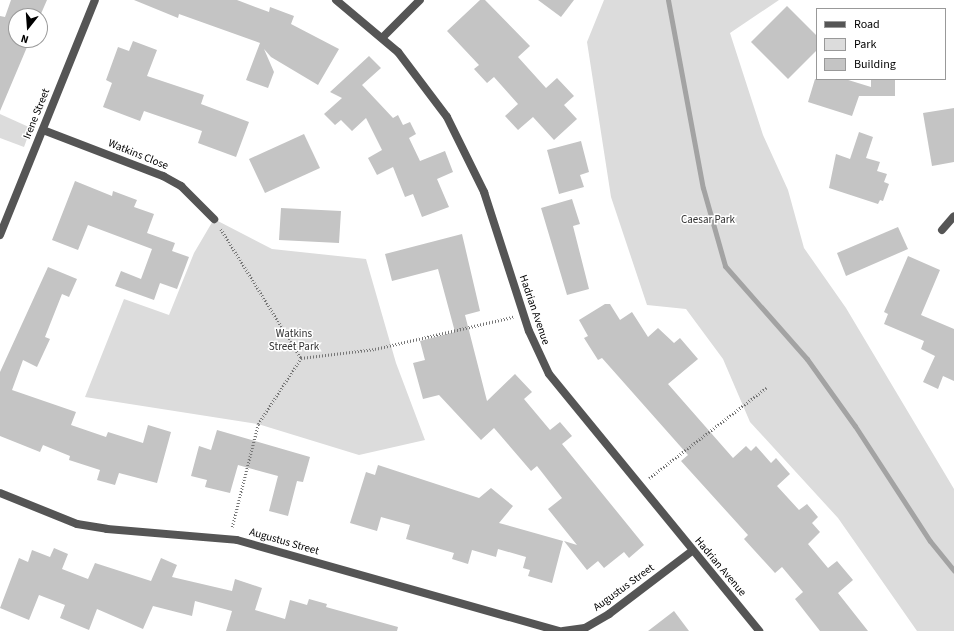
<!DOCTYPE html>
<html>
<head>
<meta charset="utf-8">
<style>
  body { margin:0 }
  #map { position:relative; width:954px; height:631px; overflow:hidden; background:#fff; font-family:"Source Sans 3",sans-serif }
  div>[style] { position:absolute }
  .green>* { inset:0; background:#dcdcdc }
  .stream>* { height:5px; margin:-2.5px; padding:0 2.5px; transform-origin:2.5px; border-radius:2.5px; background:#a3a3a3 }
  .building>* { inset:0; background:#c4c4c4 }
  .path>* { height:2.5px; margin-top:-1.25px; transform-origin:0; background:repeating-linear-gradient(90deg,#777 0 1px,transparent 0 3px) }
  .minor>* { height:8px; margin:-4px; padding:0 4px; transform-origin:4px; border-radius:4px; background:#555 }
  .tertiary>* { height:8px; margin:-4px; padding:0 4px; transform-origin:4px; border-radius:4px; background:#555 }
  span { translate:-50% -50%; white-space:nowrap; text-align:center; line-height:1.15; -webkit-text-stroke:3px #fff; paint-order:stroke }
  .street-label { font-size:11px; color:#000 }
  .park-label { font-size:11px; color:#333 }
  .legend { position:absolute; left:816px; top:8px; width:130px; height:72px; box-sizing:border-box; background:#fff; border:1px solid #999; margin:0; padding:5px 7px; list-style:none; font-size:12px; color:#000 }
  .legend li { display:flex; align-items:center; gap:8px; height:20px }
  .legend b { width:20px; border:1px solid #999 }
  .north { position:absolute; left:8px; top:8px; width:40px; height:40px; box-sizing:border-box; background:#fff; border:1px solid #999; border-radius:50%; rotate:197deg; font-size:11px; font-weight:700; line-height:16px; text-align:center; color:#000 }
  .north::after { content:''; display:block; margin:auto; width:14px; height:18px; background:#000; clip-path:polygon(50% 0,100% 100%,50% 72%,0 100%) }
</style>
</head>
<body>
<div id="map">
  <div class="green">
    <div style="clip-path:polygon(604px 0,779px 0,730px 33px,763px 135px,788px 190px,804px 248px,846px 308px,954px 489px,954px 631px,917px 631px,838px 518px,750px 422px,723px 359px,686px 309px,647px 305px,611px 197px,587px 42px)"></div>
    <div style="clip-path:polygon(0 114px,31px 128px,24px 147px,0 138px)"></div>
    <div style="clip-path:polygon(214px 219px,272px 249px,366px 259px,396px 363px,425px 440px,359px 455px,258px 424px,85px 397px,124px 299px,169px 315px,194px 253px)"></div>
  </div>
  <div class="stream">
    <div style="left:668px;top:0;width:191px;rotate:79.5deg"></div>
    <div style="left:703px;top:188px;width:81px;rotate:74.2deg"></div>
    <div style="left:725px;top:266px;width:124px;rotate:48.6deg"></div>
    <div style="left:807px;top:359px;width:82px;rotate:54.4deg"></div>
    <div style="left:855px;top:426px;width:137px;rotate:56.9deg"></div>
    <div style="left:930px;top:541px;width:38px;rotate:51deg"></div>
  </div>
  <div class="building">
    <div style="clip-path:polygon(11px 0,47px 0,40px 16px,16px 16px,16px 40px,30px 40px,0 111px,0 16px,5px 17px)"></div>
    <div style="clip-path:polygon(134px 0,237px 0,269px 12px,270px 7px,294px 16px,291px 24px,339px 49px,318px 85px,271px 57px,264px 49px,274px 72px,268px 88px,246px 80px,260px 43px,179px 14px,178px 18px)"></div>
    <div style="clip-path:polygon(480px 0,485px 0,530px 46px,518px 57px,546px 88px,557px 78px,574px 96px,564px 105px,577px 119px,554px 140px,533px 117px,518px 130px,505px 116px,518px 104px,494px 77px,487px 83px,474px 69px,479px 65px,447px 31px)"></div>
    <div style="clip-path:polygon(538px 0,574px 0,561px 17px)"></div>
    <div style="clip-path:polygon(787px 6px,817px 36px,817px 50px,788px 79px,751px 42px)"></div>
    <div style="clip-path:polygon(133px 41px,157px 50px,147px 76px,204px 95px,201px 104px,249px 122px,236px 157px,198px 143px,202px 131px,144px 111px,140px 121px,103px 107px,112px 83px,106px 80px,118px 47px,129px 51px)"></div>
    <div style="clip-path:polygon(369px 56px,381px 68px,362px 85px,393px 118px,398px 115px,403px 125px,410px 122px,416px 134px,409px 138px,420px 161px,445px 151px,453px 172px,437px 179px,449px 207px,422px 217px,413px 194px,405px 197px,393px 167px,377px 175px,368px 158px,382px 150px,366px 118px,352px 131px,341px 120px,335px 125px,324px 114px,342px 98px,330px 92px)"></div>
    <div style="clip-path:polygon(815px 79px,845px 79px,871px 87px,871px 79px,895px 79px,895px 96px,859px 96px,852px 116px,808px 102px)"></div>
    <div style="clip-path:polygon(954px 108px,954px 162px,932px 166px,923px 113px)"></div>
    <div style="clip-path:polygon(859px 132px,873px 137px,866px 158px,880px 162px,877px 171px,887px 174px,884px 182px,889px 184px,883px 201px,880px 200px,878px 204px,829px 188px,836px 154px,850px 159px)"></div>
    <div style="clip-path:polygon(304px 134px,320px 168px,265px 193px,249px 159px)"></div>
    <div style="clip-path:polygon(581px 141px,589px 172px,580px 175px,584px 187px,559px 194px,547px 150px)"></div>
    <div style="clip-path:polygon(75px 181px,112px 196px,113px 191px,137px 200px,134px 207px,154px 214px,147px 233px,175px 243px,172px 251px,189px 257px,177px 289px,160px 283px,154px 300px,115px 286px,121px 271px,141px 279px,152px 249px,88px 225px,78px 250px,52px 240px)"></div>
    <div style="clip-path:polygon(572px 199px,580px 224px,573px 226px,589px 289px,567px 295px,541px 208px)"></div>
    <div style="clip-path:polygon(281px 208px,341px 211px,339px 243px,279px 240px)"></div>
    <div style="clip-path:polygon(898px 227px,908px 249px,846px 276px,837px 253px)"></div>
    <div style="clip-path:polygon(462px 234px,480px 311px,465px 315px,487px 401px,515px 374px,532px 392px,524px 399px,550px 430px,560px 422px,572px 436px,562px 444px,644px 545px,629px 558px,624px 552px,604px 568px,598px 561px,587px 570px,564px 541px,577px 545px,548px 509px,562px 498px,537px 466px,531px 471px,494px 428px,481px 440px,439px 395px,423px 399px,413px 363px,425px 360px,420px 341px,455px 332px,438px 269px,392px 281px,385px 254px)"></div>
    <div style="clip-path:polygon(908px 256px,940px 270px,921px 315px,954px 329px,954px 381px,943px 376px,938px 389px,923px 382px,935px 356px,921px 349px,924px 341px,884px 324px,888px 314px,884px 312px)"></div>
    <div style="clip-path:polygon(48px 267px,77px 279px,69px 297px,62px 294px,45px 337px,50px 339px,37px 367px,23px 360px,12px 390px,76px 412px,71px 425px,106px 437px,108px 432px,143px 443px,148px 425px,171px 432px,157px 483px,119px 473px,115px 485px,97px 480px,100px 470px,69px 460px,70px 456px,43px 445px,40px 452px,0 436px,0 372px)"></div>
    <div style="clip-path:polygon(605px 304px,610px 304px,620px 320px,632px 312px,648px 337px,658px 328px,674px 343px,680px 338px,698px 359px,668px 384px,733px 458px,746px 446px,751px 451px,756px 446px,771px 463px,776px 458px,790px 474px,777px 486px,799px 510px,807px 504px,818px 517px,812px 523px,820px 532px,808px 544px,828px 568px,837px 561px,853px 580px,838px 593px,868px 631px,820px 631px,795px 599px,803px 592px,782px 567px,775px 573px,744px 539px,748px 535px,681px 461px,688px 455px,602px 358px,598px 360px,584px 338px,588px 336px,579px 320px)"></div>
    <div style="clip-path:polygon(217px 430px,310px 457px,303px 482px,297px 481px,288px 516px,269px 511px,278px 476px,238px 465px,230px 493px,205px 487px,207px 480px,191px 476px,199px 446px,211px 450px)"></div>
    <div style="clip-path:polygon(378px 465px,479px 498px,491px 488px,513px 506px,499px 523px,563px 541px,552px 583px,528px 576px,530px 570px,523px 568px,526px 557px,498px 549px,496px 557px,472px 550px,468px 564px,452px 559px,454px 553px,406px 539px,410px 525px,381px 517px,377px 531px,350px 523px,366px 472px,375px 475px)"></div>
    <div style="clip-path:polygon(54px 548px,68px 554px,62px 569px,88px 579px,95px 563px,151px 581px,161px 558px,177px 565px,172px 577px,232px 591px,235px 579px,262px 588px,255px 610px,285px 619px,290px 600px,307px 605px,309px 599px,327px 604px,326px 607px,398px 627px,397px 631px,226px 631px,232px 611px,195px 601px,192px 616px,153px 606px,143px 629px,97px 609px,89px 630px,60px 618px,65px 605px,39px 595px,29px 620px,0 608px,19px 558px,28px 562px,32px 550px,50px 557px)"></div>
    <div style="clip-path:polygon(674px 611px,689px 631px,648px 631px)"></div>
  </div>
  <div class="path">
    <div style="left:221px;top:229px;width:152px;rotate:58.2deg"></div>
    <div style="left:649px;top:478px;width:148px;rotate:-37.6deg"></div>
    <div style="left:232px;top:527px;width:106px;rotate:-75.8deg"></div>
    <div style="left:258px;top:424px;width:79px;rotate:-56.9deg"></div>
    <div style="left:301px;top:358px;width:75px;rotate:-6.9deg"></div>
    <div style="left:375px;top:349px;width:142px;rotate:-13.1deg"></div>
  </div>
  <div class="minor">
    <div style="left:336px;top:0;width:81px;rotate:40deg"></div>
    <div style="left:398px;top:52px;width:81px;rotate:53deg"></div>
    <div style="left:447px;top:117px;width:84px;rotate:63.7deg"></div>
    <div style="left:484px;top:192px;width:146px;rotate:72.1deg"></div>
    <div style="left:529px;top:331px;width:47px;rotate:65.1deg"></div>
    <div style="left:549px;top:374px;width:332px;rotate:50.7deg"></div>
    <div style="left:383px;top:37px;width:52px;rotate:-45deg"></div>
    <div style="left:43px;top:130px;width:129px;rotate:21deg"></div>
    <div style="left:163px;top:176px;width:21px;rotate:29deg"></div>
    <div style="left:181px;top:186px;width:47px;rotate:45deg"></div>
    <div style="left:942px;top:230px;width:18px;rotate:-49deg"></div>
    <div style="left:0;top:493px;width:83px;rotate:21.9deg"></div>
    <div style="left:77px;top:524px;width:30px;rotate:9deg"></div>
    <div style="left:107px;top:529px;width:130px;rotate:4.8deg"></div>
    <div style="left:237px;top:540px;width:335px;rotate:15.8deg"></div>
    <div style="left:563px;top:631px;width:22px;rotate:-8deg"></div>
    <div style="left:585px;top:628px;width:28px;rotate:-30deg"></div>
    <div style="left:609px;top:614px;width:104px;rotate:-37.2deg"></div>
  </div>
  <div class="tertiary">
    <div style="left:0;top:235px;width:253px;rotate:-68deg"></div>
  </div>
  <div class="street-label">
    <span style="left:37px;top:114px;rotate:-68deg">Irene Street</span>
    <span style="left:138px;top:155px;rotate:22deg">Watkins Close</span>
    <span style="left:534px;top:310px;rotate:71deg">Hadrian Avenue</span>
    <span style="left:284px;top:542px;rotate:16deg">Augustus Street</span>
    <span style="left:720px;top:567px;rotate:50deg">Hadrian Avenue</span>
    <span style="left:624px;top:588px;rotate:-36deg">Augustus Street</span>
  </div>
  <div class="park-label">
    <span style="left:708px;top:220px">Caesar Park</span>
    <span style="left:294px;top:341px">Watkins<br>Street Park</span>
  </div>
  <ul class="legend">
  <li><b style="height:5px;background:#555"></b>Road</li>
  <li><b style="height:11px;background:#dcdcdc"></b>Park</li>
  <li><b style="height:11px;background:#c4c4c4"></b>Building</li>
  </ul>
  <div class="north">N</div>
</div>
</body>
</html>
